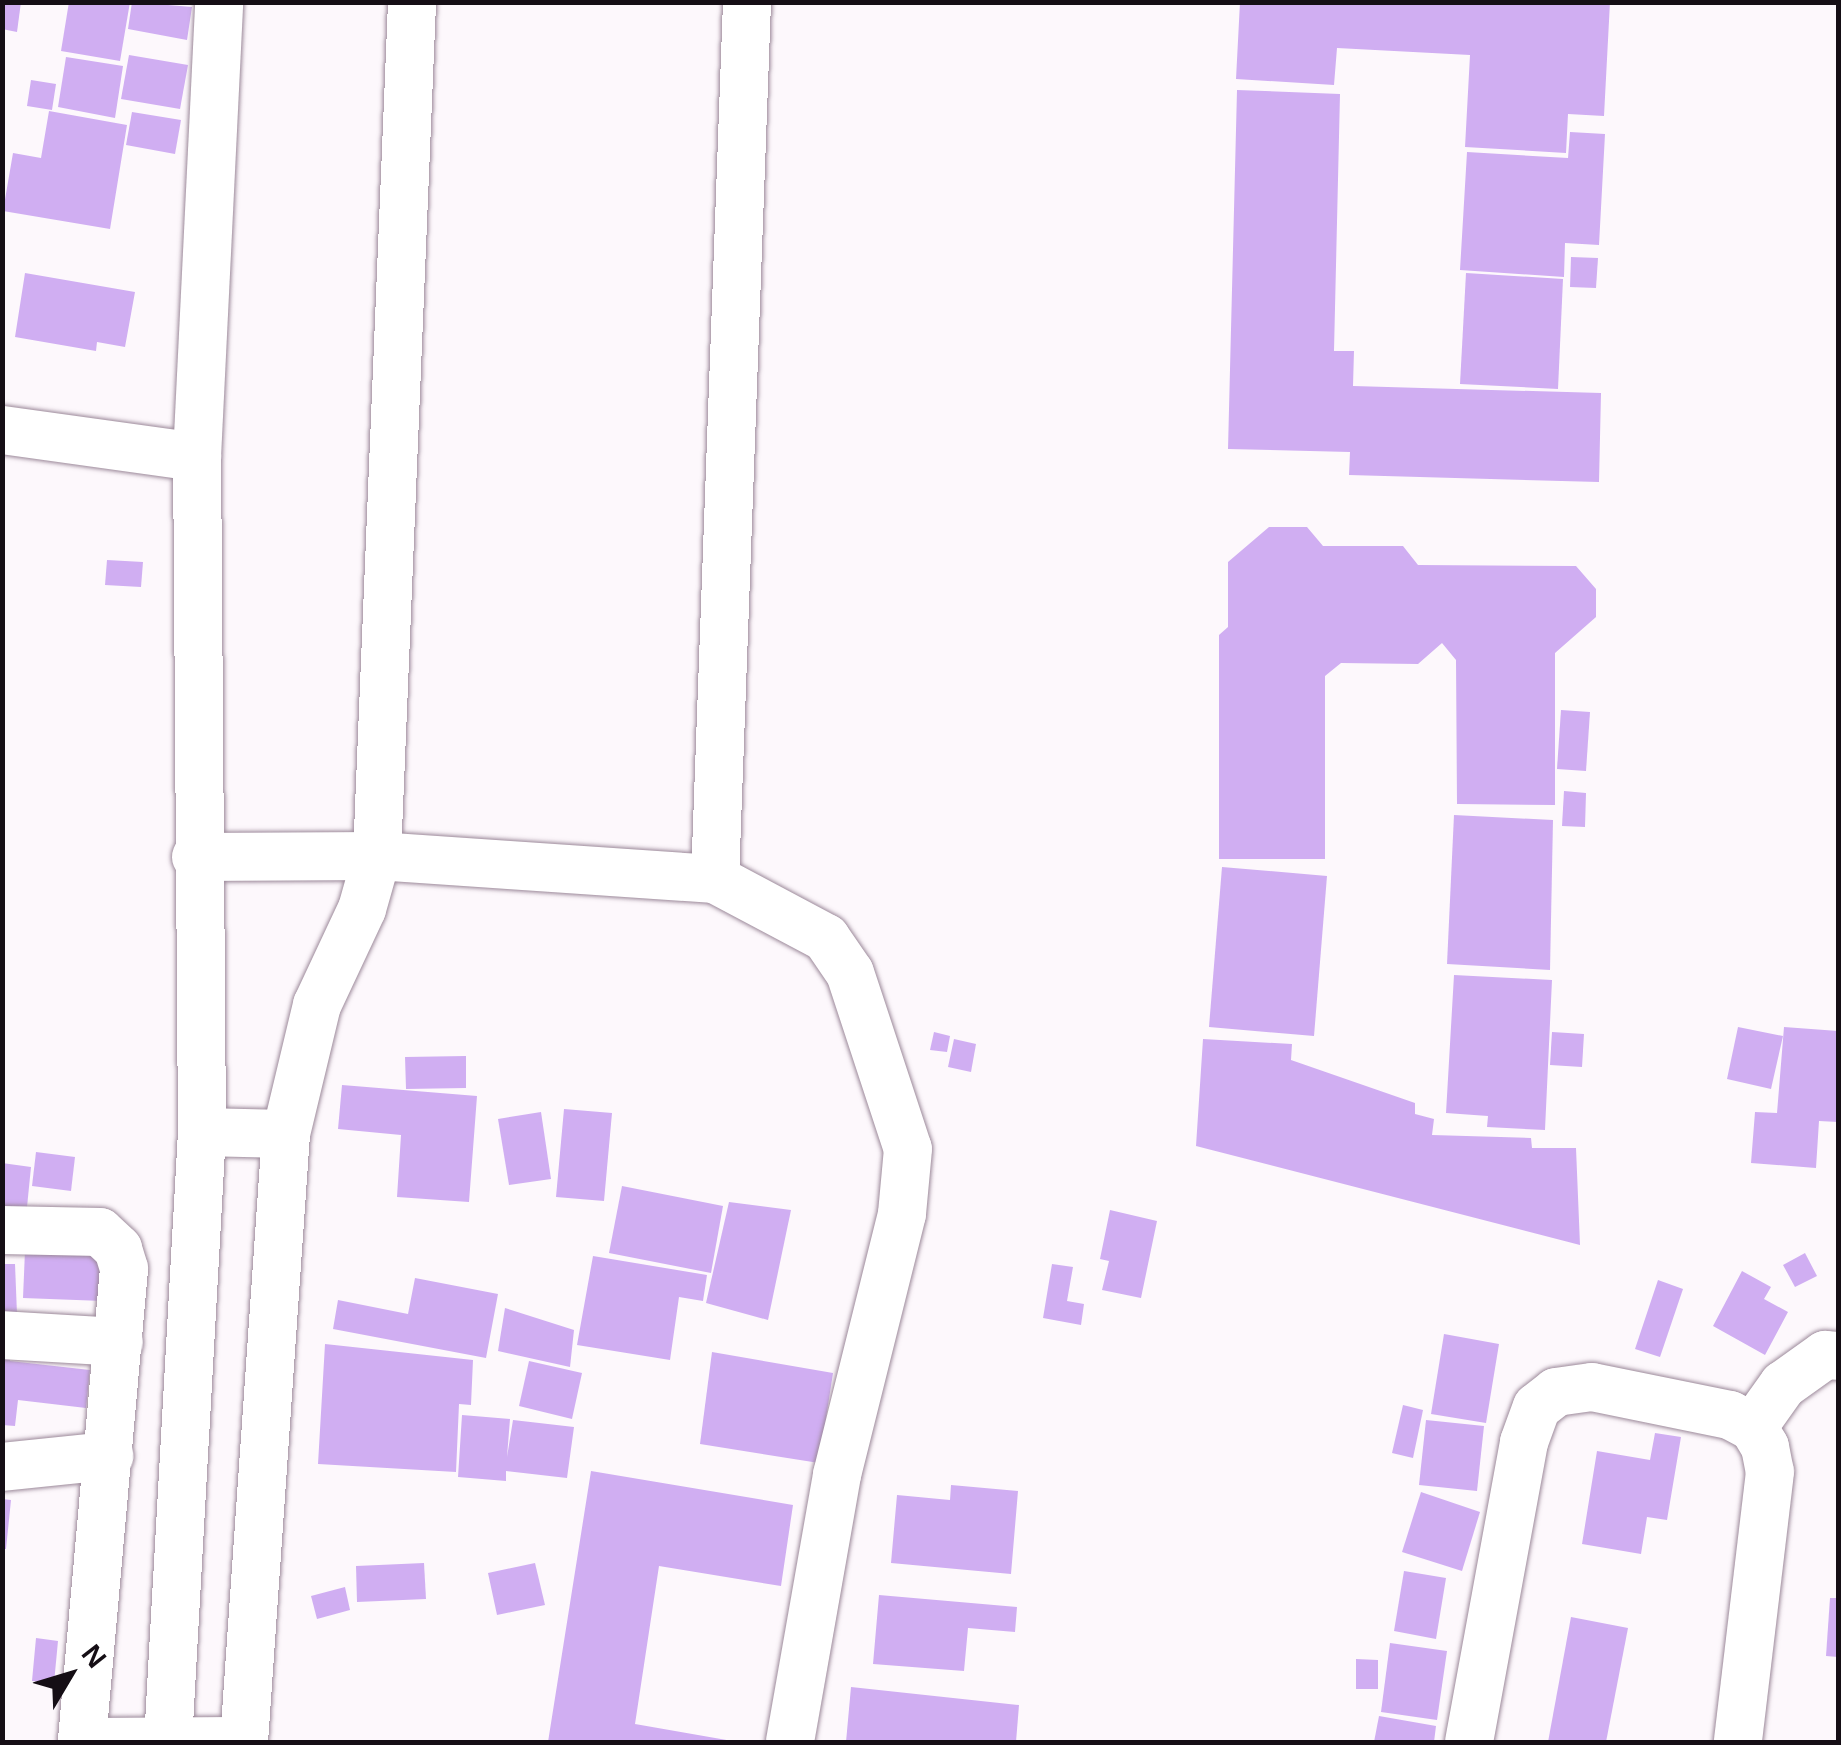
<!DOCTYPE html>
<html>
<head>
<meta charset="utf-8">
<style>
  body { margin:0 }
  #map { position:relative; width:1841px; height:1745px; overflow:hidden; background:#fdf8fc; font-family:Helvetica,sans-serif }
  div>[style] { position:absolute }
  .building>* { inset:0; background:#d0aef2 }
  .roads { filter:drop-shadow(0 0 2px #9c899a) drop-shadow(0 0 2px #9c899a) }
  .minor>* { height:48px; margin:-24px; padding:0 24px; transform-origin:24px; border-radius:24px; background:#fff }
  span { translate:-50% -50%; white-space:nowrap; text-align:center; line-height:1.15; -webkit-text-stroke:8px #fff; paint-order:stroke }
  .frame { position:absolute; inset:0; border:5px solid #150e15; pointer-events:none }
  .north { position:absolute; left:20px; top:1625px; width:100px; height:100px; -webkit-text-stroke:8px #fff; paint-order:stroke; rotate:52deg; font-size:28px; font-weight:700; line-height:40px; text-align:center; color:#150e15 }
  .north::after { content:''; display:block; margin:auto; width:35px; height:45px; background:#150e15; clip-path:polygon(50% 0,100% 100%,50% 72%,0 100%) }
</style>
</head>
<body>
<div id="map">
  <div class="building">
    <div style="clip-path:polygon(2px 2px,21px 2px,17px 32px,2px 29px)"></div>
    <div style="clip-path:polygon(69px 2px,130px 2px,120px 61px,61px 51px)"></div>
    <div style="clip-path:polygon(132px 2px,192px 7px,187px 40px,128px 29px)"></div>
    <div style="clip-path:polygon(1240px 2px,1610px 2px,1604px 116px,1568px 114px,1566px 153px,1465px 147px,1470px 55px,1337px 48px,1334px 85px,1236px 79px)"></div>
    <div style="clip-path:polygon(129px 55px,188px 65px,180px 109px,121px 99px)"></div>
    <div style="clip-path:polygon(66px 57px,123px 66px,115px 118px,58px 107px)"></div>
    <div style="clip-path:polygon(31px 80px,56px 84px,52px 110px,27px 106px)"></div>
    <div style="clip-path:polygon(1237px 90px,1340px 94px,1334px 351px,1354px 351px,1353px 386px,1601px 393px,1599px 482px,1349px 475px,1350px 452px,1228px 449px)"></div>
    <div style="clip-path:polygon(49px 111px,127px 125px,110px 229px,3px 211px,13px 153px,41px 158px)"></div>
    <div style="clip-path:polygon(132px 112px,181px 120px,175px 154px,126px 145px)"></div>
    <div style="clip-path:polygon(1570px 132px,1605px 134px,1599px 245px,1565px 243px,1564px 277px,1460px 270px,1467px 152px,1568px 158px)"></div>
    <div style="clip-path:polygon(1571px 257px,1598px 258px,1596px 288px,1570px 287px)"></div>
    <div style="clip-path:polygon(25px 273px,135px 292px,125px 347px,97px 342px,96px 351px,15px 337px)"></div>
    <div style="clip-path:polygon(1466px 273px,1563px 279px,1558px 389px,1460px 384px)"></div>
    <div style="clip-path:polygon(1269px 527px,1307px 527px,1323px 546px,1403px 546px,1418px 565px,1576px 566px,1596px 589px,1596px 617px,1555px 653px,1555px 805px,1457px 804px,1456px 660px,1442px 643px,1418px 664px,1341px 663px,1325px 676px,1325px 859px,1219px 859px,1219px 635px,1228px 627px,1228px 562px)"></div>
    <div style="clip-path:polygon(107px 560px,143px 562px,141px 587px,105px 585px)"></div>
    <div style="clip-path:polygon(1561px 710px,1590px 712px,1586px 771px,1557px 769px)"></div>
    <div style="clip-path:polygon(1564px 791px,1586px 793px,1585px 827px,1562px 826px)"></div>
    <div style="clip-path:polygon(1454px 815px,1553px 820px,1550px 970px,1447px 964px)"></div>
    <div style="clip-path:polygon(1222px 867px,1327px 876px,1314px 1036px,1209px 1027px)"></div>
    <div style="clip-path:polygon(1454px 975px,1552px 980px,1545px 1130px,1487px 1127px,1488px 1116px,1446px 1113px)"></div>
    <div style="clip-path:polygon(1738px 1027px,1783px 1036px,1771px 1089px,1727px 1079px)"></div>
    <div style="clip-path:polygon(1784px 1027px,1838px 1031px,1838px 1122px,1819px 1121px,1816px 1168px,1751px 1163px,1755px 1112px,1777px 1113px)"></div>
    <div style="clip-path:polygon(934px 1032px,950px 1036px,947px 1052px,930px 1050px)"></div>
    <div style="clip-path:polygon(1552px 1032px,1584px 1034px,1582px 1067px,1550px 1065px)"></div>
    <div style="clip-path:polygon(954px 1039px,976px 1044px,971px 1072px,948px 1067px)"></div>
    <div style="clip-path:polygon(1203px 1039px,1292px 1044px,1291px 1060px,1415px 1103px,1415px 1114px,1434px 1119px,1432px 1135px,1531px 1138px,1532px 1148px,1576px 1148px,1580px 1245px,1196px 1146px)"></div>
    <div style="clip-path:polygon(466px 1056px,466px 1088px,406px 1089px,405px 1057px)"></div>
    <div style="clip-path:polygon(342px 1085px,477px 1096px,469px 1202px,397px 1197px,401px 1135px,338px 1129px)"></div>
    <div style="clip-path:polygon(564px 1109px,612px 1113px,604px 1201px,556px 1197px)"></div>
    <div style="clip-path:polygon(541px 1112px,551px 1179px,509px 1185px,498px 1119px)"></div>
    <div style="clip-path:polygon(36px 1152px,75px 1157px,71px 1191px,32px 1186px)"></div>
    <div style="clip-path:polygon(2px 1163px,31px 1167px,26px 1217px,2px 1214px)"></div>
    <div style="clip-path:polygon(622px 1186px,723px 1206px,711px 1273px,609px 1253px)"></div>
    <div style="clip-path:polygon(729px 1202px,791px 1210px,768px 1320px,706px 1303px)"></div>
    <div style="clip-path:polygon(1110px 1210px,1157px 1221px,1141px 1298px,1102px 1290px,1109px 1261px,1100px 1259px)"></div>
    <div style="clip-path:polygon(25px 1251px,104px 1254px,103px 1301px,23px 1298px)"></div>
    <div style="clip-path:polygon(1805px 1253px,1817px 1276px,1795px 1287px,1783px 1265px)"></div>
    <div style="clip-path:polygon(593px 1256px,707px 1275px,703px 1301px,679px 1297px,670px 1360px,577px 1345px)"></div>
    <div style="clip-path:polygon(2px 1264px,15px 1264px,17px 1314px,2px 1314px)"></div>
    <div style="clip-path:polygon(1052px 1264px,1073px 1267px,1067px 1301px,1084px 1304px,1081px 1325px,1043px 1318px)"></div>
    <div style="clip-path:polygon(1742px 1271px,1771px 1287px,1764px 1299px,1788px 1312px,1765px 1355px,1713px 1326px)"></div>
    <div style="clip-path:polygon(415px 1278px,498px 1294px,486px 1358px,333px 1329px,338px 1300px,408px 1314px)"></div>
    <div style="clip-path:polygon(1658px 1280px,1683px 1289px,1660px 1357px,1635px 1349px)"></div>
    <div style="clip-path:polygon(505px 1308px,574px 1330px,570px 1367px,498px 1351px)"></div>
    <div style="clip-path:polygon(1444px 1334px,1499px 1344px,1486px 1423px,1431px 1414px)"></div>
    <div style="clip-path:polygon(2px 1343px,12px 1344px,10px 1361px,90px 1370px,86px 1408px,18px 1400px,15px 1426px,2px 1425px)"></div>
    <div style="clip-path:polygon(325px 1344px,473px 1360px,471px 1405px,459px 1404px,456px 1472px,318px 1464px)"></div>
    <div style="clip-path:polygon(712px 1352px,833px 1373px,819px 1463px,700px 1444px)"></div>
    <div style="clip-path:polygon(529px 1361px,582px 1373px,572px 1419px,519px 1406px)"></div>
    <div style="clip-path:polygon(1403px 1405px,1423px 1410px,1413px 1458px,1392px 1453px)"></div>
    <div style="clip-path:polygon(462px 1415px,510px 1419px,507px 1457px,513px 1420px,574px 1427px,567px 1478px,506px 1471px,506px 1481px,458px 1477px)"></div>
    <div style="clip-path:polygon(1426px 1420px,1484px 1426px,1477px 1491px,1419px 1485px)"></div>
    <div style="clip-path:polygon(1655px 1433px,1681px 1437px,1667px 1520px,1647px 1517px,1641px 1554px,1582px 1544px,1597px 1451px,1650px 1460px)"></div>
    <div style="clip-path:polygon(591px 1471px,793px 1505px,781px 1586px,659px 1566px,635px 1724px,738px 1742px,548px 1742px)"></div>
    <div style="clip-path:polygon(951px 1485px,1018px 1491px,1011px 1574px,891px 1563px,897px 1495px,950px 1500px)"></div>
    <div style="clip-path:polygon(1421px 1492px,1480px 1512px,1462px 1571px,1402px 1552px)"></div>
    <div style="clip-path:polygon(2px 1499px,11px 1500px,6px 1549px,2px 1549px)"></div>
    <div style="clip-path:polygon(424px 1563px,426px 1599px,357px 1602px,356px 1566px)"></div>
    <div style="clip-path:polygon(535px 1563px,545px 1605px,497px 1615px,488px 1573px)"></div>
    <div style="clip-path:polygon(1404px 1571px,1446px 1578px,1436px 1639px,1394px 1631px)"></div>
    <div style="clip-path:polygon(345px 1587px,350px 1610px,317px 1619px,311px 1596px)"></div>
    <div style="clip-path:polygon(879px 1595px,1017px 1607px,1015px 1632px,968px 1628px,964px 1671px,873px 1664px)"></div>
    <div style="clip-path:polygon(1830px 1598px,1838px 1598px,1838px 1657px,1826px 1656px)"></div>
    <div style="clip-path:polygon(1571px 1617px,1628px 1628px,1606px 1742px,1548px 1742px)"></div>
    <div style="clip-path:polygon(36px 1638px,58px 1641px,54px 1683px,32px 1681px)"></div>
    <div style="clip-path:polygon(1390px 1643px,1447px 1651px,1437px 1720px,1381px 1712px)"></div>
    <div style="clip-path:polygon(1356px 1659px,1378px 1660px,1378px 1689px,1356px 1689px)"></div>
    <div style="clip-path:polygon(851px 1687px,1019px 1705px,1016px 1742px,846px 1742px)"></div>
    <div style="clip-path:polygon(1379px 1716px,1436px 1726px,1434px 1742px,1374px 1742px)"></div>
  </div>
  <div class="roads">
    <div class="minor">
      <div style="left:2px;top:430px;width:197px;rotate:7.9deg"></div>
      <div style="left:196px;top:857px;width:181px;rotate:-0.3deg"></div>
      <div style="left:377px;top:856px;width:339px;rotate:3.9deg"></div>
      <div style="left:715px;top:879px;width:126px;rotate:28deg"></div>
      <div style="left:826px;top:938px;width:42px;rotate:55.6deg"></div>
      <div style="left:850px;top:973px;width:185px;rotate:71.8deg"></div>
      <div style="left:908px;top:1149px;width:65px;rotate:95.3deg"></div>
      <div style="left:902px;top:1214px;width:269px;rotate:104deg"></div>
      <div style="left:837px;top:1475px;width:271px;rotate:100deg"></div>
      <div style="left:715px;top:879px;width:878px;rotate:-87.91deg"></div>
      <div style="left:202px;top:1132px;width:84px;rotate:1.4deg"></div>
      <div style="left:286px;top:1134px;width:133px;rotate:-76.5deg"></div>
      <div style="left:317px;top:1005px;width:106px;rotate:-64.9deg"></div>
      <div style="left:362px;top:909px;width:55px;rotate:-74.2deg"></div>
      <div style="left:377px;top:856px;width:855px;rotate:-87.65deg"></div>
      <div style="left:2px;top:1230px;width:98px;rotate:1.2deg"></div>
      <div style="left:100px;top:1232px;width:25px;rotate:43deg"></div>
      <div style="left:118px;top:1249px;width:21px;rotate:73deg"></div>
      <div style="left:124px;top:1269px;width:475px;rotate:95.1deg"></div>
      <div style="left:2px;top:1335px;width:117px;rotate:3.4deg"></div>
      <div style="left:1753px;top:1427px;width:52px;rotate:-54.5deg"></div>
      <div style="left:1783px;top:1385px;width:52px;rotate:-35.5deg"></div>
      <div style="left:1825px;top:1355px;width:13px;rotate:4deg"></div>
      <div style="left:2px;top:1467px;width:108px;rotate:-5.9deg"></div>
      <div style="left:82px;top:1742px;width:162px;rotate:-0.4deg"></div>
      <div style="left:168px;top:1742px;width:611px;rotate:-86.81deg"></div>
      <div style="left:202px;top:1132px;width:675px;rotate:-90.42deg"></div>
      <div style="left:197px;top:457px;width:456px;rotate:-87.2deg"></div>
      <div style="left:244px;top:1742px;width:609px;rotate:-86.05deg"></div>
      <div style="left:1469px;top:1742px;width:305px;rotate:-79.6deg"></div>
      <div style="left:1524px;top:1442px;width:37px;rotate:-70deg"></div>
      <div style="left:1537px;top:1407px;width:24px;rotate:-38deg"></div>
      <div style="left:1556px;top:1392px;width:36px;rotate:-8deg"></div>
      <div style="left:1592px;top:1387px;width:141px;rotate:11.5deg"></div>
      <div style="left:1730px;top:1415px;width:26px;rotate:28deg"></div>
      <div style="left:1753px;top:1427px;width:23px;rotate:59deg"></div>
      <div style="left:1765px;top:1447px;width:25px;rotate:79deg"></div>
      <div style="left:1770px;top:1472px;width:272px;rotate:96.8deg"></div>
    </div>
  </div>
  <div class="frame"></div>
  <div class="north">N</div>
</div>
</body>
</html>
